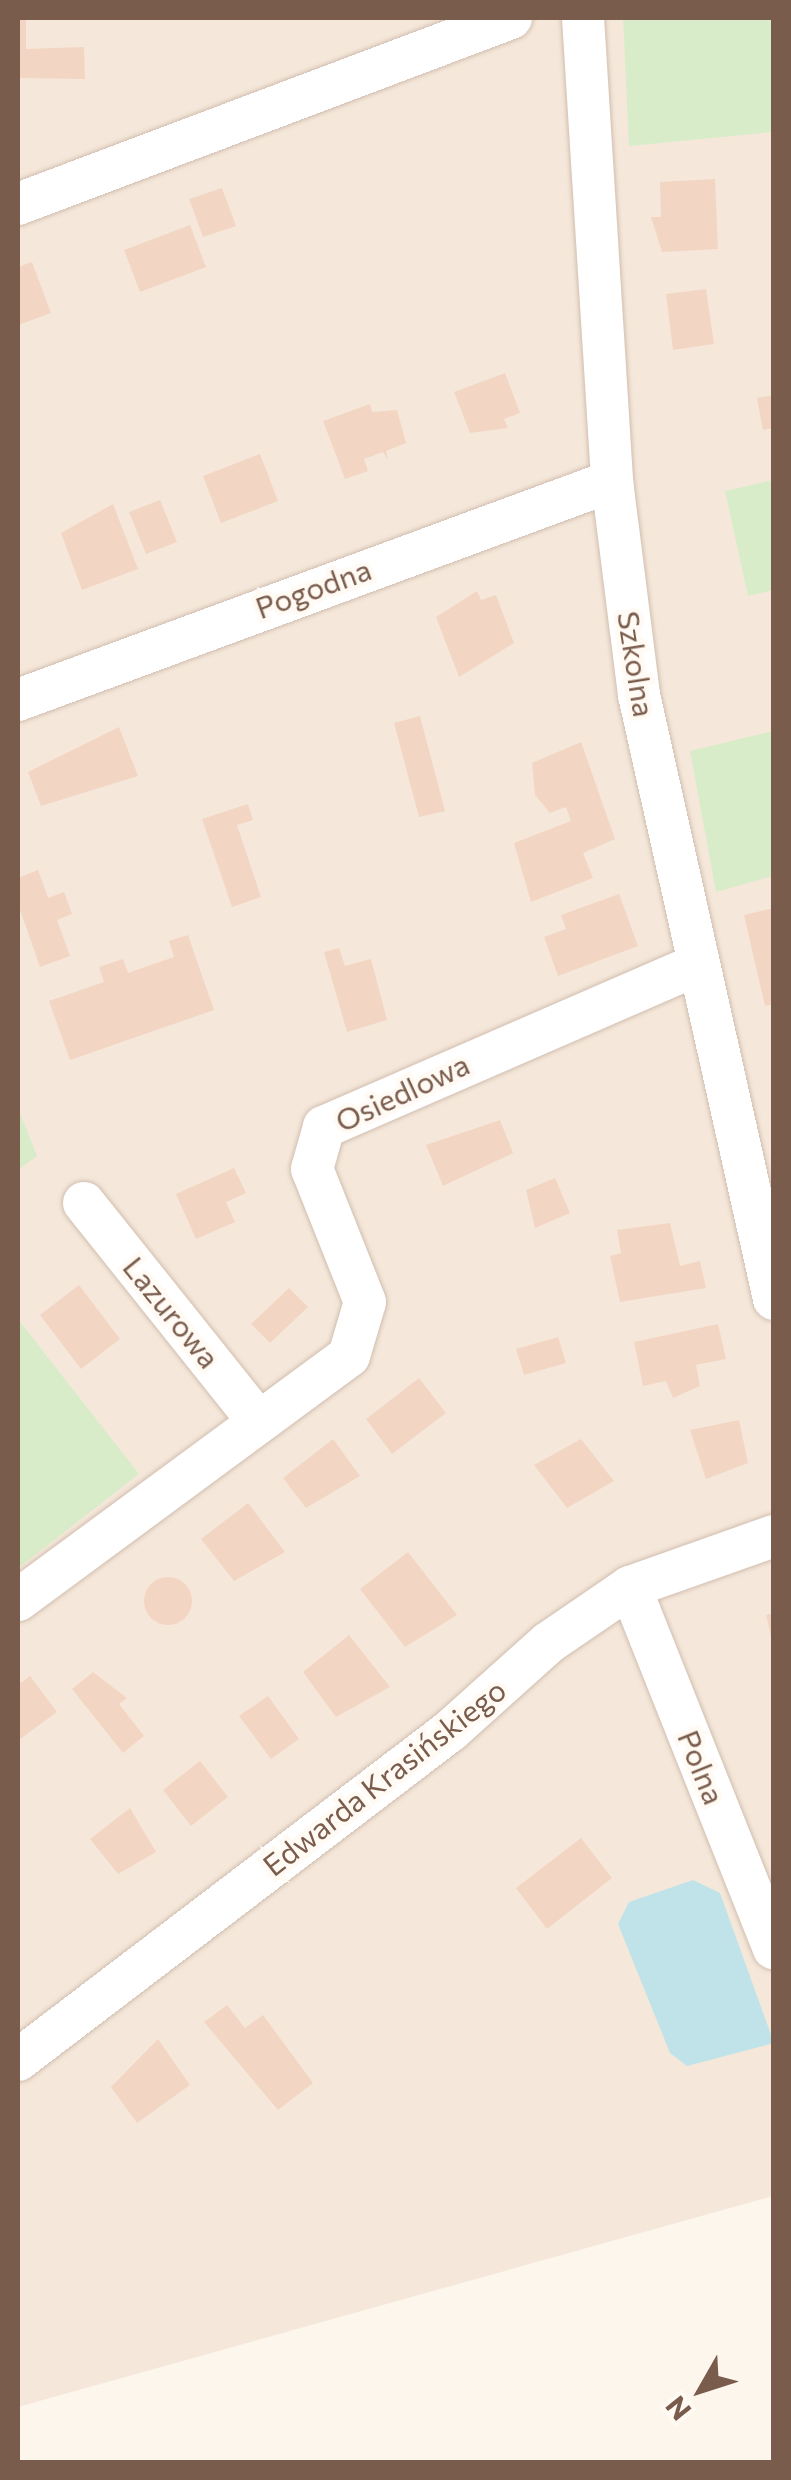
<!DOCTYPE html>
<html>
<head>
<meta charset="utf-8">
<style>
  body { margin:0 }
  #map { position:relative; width:791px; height:2480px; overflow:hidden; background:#fdf6ec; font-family:Commissioner,sans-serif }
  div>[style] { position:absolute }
  .residential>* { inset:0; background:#f5e8da }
  .green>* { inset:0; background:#d8ecc9 }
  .water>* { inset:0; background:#bfe3e8 }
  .building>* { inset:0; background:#f3d5c3 }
  .round { border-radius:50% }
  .roads { filter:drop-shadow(0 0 2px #d1beb0) drop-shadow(0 0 2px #d1beb0) }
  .street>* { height:42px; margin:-21px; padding:0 21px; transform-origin:21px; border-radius:21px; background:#fff }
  span { translate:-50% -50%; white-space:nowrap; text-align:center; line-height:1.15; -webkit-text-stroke:9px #fffaf3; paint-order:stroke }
  .street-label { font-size:30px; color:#7a5c4d }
  .frame { position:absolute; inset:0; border:20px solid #7a5c4d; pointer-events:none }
  .north { position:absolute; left:651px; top:2340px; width:100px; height:100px; -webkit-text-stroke:8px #fffaf3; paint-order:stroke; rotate:231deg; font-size:28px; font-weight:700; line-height:40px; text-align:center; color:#7a5c4d }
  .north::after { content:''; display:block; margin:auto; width:35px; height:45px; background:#7a5c4d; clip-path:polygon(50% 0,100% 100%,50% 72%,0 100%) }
</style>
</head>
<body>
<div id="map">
  <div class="residential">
    <div style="clip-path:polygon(18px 18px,773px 18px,773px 2196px,18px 2407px)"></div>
  </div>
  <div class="green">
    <div style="clip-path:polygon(623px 18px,773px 18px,773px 132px,629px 146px)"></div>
    <div style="clip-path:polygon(773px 480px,773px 590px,748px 596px,725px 491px)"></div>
    <div style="clip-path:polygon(773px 731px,773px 876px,716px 892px,690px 751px)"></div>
    <div style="clip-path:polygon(18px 1108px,37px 1156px,18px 1170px)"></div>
    <div style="clip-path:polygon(18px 1319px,139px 1474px,18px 1568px)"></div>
  </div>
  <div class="water">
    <div style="clip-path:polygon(693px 1880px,720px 1893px,774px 2043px,687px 2066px,670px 2053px,618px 1924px,629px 1902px)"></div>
  </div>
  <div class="building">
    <div style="clip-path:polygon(18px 18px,26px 18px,26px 49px,84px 47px,85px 79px,18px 78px)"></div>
    <div style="clip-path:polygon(715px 179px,718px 249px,662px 252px,651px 217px,661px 217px,660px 182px)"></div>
    <div style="clip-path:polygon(222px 188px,236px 226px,203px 237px,189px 199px)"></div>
    <div style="clip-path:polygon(190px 225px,206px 267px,140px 292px,124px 250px)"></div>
    <div style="clip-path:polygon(32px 262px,51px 313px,18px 325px,18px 267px)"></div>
    <div style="clip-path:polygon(706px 289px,714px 344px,673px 350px,666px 294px)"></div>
    <div style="clip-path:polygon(505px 373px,520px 413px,504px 419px,508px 428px,470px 433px,454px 392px)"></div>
    <div style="clip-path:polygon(774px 395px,774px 428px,763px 430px,757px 398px)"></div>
    <div style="clip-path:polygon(370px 404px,372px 412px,397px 410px,406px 443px,386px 451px,388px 460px,383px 452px,364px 459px,368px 471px,345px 479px,323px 421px)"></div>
    <div style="clip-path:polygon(260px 454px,278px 501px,221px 523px,203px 476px)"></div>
    <div style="clip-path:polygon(160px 500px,177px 542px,146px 554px,129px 512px)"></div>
    <div style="clip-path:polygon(113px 504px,138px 569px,82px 590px,61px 533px)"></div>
    <div style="clip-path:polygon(477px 591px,481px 600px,496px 595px,514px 643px,459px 677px,436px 617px)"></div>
    <div style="clip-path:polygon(420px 716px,445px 811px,419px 817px,394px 723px)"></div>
    <div style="clip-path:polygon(119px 727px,138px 776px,41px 806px,28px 772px)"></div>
    <div style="clip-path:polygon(581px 742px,615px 839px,583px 853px,593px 878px,531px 902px,514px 843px,571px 821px,566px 807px,550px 813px,535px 795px,532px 763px)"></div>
    <div style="clip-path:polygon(248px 804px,253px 820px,237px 825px,261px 897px,232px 907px,202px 819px)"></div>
    <div style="clip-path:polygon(38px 870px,48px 898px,64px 892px,72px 914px,57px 920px,70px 956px,40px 967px,18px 904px,18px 878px)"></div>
    <div style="clip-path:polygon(619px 894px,638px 946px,558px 976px,544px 937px,566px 929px,561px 915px)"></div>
    <div style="clip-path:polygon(774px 908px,774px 1004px,765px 1006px,744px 915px)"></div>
    <div style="clip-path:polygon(188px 935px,214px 1010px,70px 1060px,49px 1001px,104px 982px,99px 967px,123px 959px,128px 973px,174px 957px,169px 941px)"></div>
    <div style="clip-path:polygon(339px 948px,345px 966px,371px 959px,387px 1020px,347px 1032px,324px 952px)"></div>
    <div style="clip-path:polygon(500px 1120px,513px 1153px,443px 1186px,426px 1145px)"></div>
    <div style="clip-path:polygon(234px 1168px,246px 1193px,226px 1202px,235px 1222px,196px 1239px,176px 1194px)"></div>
    <div style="clip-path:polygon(555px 1178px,570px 1213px,535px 1228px,526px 1190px)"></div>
    <div style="clip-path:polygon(670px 1223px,680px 1266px,700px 1261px,706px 1288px,620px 1302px,610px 1256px,621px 1253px,617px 1230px)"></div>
    <div style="clip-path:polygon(79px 1285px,120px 1339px,81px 1369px,40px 1315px)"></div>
    <div style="clip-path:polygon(289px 1288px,308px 1307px,270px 1343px,251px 1324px)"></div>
    <div style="clip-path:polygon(718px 1324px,726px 1359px,696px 1365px,700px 1386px,673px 1398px,666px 1381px,643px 1386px,634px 1342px)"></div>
    <div style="clip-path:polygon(558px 1337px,566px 1363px,524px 1375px,516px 1349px)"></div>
    <div style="clip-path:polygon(419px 1378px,446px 1413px,392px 1454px,366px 1419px)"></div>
    <div style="clip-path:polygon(739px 1420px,748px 1463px,706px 1479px,690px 1430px)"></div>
    <div style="clip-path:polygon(333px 1439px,360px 1476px,306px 1508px,283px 1478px)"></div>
    <div style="clip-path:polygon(581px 1439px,614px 1481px,567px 1508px,534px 1465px)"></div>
    <div style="clip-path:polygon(248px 1503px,285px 1552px,234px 1581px,201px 1539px)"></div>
    <div style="clip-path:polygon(408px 1552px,457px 1615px,405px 1647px,360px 1589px)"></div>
    <div class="round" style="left:144px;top:1577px;width:48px;height:48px"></div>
    <div style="clip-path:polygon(774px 1613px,774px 1640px,772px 1640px,766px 1615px)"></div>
    <div style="clip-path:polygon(349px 1635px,390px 1687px,336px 1717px,303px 1672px)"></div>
    <div style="clip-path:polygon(93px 1672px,127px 1698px,119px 1704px,144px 1736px,123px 1753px,72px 1689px)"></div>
    <div style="clip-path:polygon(30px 1676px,57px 1712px,20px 1739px,18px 1685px)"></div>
    <div style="clip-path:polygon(268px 1696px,299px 1739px,271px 1759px,239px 1716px)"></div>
    <div style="clip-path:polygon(200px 1761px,228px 1797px,191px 1826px,163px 1790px)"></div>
    <div style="clip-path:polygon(130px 1808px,156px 1852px,118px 1874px,90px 1839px)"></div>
    <div style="clip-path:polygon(581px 1838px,612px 1878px,547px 1929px,516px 1888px)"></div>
    <div style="clip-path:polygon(227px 2005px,245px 2028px,263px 2015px,313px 2083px,278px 2110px,204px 2022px)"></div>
    <div style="clip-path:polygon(158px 2039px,190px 2085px,137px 2123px,111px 2087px)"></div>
  </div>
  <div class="roads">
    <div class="street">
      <div style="left:583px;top:18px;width:464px;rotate:86.4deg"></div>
      <div style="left:612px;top:481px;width:216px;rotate:82.8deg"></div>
      <div style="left:639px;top:695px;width:619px;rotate:77.4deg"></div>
      <div style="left:18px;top:204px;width:527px;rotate:-20.67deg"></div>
      <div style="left:18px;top:700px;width:633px;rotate:-20.24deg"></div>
      <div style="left:84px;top:1203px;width:280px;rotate:51.4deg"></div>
      <div style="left:630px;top:1587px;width:389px;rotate:68.3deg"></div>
      <div style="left:18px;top:1600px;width:411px;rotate:-36.4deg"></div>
      <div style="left:349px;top:1356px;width:56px;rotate:-73.5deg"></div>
      <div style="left:365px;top:1302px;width:143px;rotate:-111.7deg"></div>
      <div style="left:312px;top:1169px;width:44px;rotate:-74.1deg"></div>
      <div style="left:324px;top:1127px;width:408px;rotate:-23.5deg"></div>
      <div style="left:18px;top:2060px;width:543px;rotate:-37.29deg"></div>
      <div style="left:450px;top:1731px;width:132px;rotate:-41.9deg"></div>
      <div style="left:548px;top:1643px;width:99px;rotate:-34.3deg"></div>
      <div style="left:630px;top:1587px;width:153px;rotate:-19.5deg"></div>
    </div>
  </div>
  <div class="street-label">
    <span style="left:313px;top:588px;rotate:-20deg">Pogodna</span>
    <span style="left:637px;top:664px;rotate:81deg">Szkolna</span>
    <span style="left:402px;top:1092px;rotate:-25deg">Osiedlowa</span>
    <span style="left:172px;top:1312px;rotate:51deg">Lazurowa</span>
    <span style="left:702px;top:1767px;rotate:68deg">Polna</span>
    <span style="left:384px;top:1777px;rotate:-38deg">Edwarda Krasińskiego</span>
  </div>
  <div class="frame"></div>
  <div class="north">N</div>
</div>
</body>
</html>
